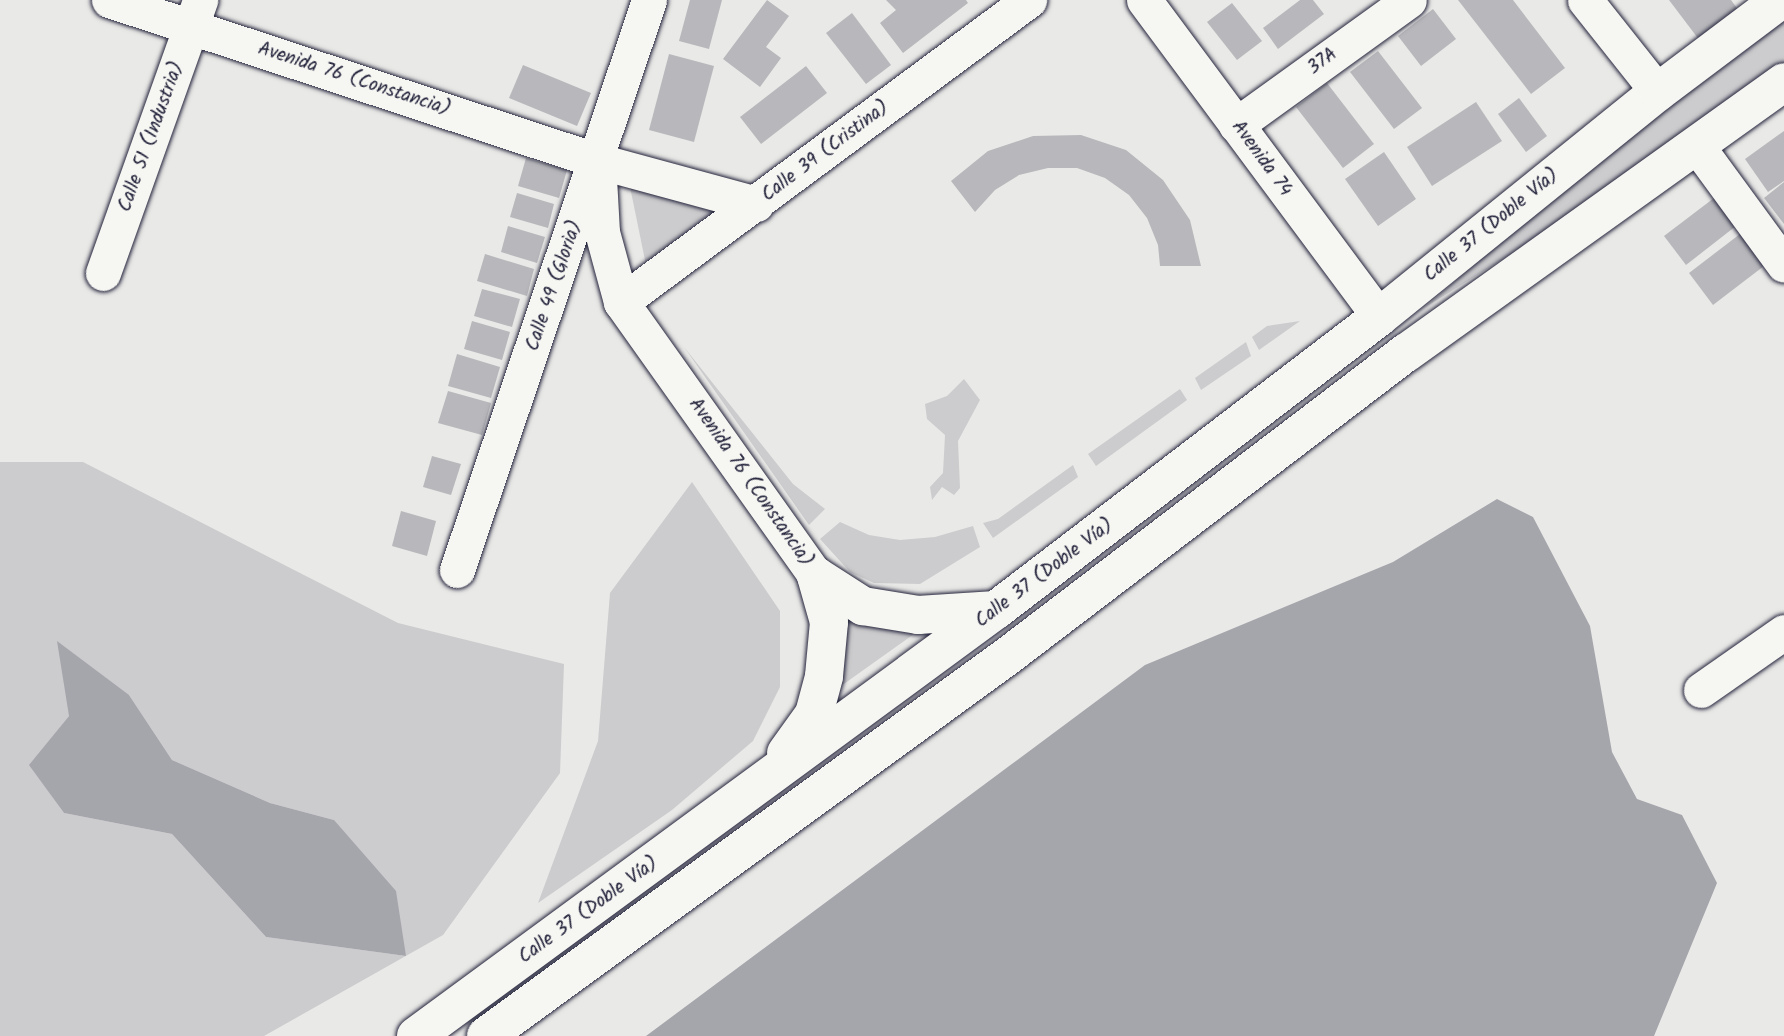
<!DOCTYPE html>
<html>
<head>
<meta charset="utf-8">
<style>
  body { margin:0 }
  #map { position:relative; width:1784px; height:1036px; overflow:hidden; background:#e9e9e7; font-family:Kalam,sans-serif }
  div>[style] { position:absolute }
  .green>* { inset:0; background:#ccccce }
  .water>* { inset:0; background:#a5a5ac }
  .building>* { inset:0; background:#b8b8bc }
  .roads { filter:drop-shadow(0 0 2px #22223b) drop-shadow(0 0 2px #22223b) }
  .minor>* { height:35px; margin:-17.5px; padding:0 17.5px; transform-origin:17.5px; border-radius:17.5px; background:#f6f6f2 }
  .major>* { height:38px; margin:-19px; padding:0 19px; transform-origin:19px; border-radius:19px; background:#f6f6f2 }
  .highway>* { height:38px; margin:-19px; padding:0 19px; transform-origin:19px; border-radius:19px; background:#f6f6f2 }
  span { translate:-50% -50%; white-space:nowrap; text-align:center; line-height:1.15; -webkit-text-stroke:5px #f6f6f2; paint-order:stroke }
  .street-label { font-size:19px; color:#22223b }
</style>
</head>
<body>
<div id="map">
  <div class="green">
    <div style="clip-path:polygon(1784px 21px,1784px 66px,1582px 210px,1424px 308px,1564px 187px)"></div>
    <div style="clip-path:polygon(629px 182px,723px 207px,646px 265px)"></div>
    <div style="clip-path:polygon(1300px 321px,1259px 350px,1252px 337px,1267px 326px)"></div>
    <div style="clip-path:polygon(1246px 342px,1251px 356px,1201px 390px,1195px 378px)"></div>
    <div style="clip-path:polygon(684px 347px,793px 484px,825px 509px,809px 525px)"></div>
    <div style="clip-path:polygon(964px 379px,980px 400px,958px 441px,960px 488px,954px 495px,942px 487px,932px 500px,930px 487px,943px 473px,945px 435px,927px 419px,925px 404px,947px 396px)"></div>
    <div style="clip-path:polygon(1180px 389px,1187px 400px,1096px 466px,1088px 454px)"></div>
    <div style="clip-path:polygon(evenodd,0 462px,83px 462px,398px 623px,564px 664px,560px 773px,443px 935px,264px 1036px,0 1036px,0 462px,129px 695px,172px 760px,270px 803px,334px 820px,406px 956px,266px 937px,172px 834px,64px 813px,30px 765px,69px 716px,129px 695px)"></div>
    <div style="clip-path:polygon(1073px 465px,1078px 477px,993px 538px,983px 523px,998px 519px)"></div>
    <div style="clip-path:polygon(692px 482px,780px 611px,780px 687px,753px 741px,672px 810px,538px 903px,598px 741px,610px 593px)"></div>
    <div style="clip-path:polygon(840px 522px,869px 535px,900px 540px,935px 537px,973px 526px,980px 547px,920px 584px,874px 583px,850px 572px,820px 539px)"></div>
    <div style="clip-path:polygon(837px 610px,921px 629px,834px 691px)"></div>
  </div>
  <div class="water">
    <div style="clip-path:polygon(1497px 499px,1533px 517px,1590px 626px,1612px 752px,1637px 799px,1682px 815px,1717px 883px,1654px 1036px,646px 1036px,1145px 665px,1393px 562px)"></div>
    <div style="clip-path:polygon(57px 641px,129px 695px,172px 760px,270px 803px,334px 820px,396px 891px,406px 956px,266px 937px,172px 834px,64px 813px,29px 765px,69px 716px)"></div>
  </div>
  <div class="building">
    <div style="clip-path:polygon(690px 0,722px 0,709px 49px,679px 41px)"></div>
    <div style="clip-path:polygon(767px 0,789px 16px,766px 47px,781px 58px,760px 87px,723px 59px)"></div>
    <div style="clip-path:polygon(886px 0,966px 0,968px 3px,903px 53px,880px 23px,896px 10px)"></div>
    <div style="clip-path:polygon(1300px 0,1313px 0,1324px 14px,1278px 49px,1263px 28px)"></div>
    <div style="clip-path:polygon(1458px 0,1513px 0,1565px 68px,1531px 94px)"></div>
    <div style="clip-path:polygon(1669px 0,1731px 0,1739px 11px,1700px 41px)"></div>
    <div style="clip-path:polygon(1232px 3px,1262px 41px,1237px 60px,1207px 22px)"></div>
    <div style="clip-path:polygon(1433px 9px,1456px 39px,1421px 66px,1398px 36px)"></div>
    <div style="clip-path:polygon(852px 13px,891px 65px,866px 84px,826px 33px)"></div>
    <div style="clip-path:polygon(1378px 51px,1422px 108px,1394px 129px,1350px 72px)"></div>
    <div style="clip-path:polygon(669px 54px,714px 66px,694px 142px,649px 130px)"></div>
    <div style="clip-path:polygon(523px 65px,591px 93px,577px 126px,509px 98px)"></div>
    <div style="clip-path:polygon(806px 66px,827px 93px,761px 144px,740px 117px)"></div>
    <div style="clip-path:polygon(1327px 83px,1374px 144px,1343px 168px,1296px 107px)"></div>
    <div style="clip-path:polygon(1519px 98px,1547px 136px,1526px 152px,1498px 114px)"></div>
    <div style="clip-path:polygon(1476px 102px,1502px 141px,1432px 186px,1407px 147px)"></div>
    <div style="clip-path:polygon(1784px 131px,1784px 181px,1768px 192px,1745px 159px)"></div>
    <div style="clip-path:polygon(1081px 135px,1126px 150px,1163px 180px,1190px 220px,1201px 266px,1160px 266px,1158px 245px,1147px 218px,1129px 195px,1105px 178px,1077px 168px,1048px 168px,1019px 175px,995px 190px,975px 212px,951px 181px,988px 151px,1033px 136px)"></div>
    <div style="clip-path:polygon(1384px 152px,1416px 199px,1378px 226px,1345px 179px)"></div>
    <div style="clip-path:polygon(526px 158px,567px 170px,559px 198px,518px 186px)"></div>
    <div style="clip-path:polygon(1784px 182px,1784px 224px,1764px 198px)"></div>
    <div style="clip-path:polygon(517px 193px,554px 204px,548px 228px,510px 217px)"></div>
    <div style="clip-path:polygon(1714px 198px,1736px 226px,1686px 265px,1664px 236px)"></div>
    <div style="clip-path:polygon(508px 226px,545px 237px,537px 263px,501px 252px)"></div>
    <div style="clip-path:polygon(1740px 234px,1764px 266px,1713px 305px,1689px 273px)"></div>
    <div style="clip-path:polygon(485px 254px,534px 269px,527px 296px,477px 281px)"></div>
    <div style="clip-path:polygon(482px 289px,520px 299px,512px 327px,474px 316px)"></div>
    <div style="clip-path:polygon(472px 321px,510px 332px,502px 360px,464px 349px)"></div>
    <div style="clip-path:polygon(457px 354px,500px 367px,491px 398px,448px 386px)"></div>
    <div style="clip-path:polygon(448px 391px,491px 403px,482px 435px,438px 423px)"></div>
    <div style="clip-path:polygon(432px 456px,461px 464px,451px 495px,423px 487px)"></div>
    <div style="clip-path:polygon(401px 511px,436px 521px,427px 556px,392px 546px)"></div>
  </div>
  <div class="roads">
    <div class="minor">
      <div style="left:109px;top:0;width:515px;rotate:18.22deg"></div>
      <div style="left:598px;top:161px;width:164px;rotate:15.2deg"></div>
      <div style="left:1144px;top:0;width:395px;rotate:53.4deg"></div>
      <div style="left:1585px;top:0;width:117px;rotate:51.6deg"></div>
      <div style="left:1236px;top:125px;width:213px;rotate:-35.8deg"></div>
      <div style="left:1697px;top:146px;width:147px;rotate:53.8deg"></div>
      <div style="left:599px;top:178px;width:54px;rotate:86.8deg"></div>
      <div style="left:602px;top:232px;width:73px;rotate:74.8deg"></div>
      <div style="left:621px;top:302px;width:336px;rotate:54.6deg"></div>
      <div style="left:103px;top:273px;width:290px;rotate:-70.4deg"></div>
      <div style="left:621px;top:302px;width:508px;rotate:-36.51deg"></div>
      <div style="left:457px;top:570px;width:601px;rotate:-71.38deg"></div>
      <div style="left:1701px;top:690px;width:101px;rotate:-34.9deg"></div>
    </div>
    <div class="major">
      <div style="left:1379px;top:317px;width:358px;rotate:-38.9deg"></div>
      <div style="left:1658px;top:92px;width:153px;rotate:-37deg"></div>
      <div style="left:1406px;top:353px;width:465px;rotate:-35.6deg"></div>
    </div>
    <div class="highway">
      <div style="left:816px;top:576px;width:56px;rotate:32.6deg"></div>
      <div style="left:863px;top:606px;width:56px;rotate:9.3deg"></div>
      <div style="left:918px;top:615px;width:78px;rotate:-3.7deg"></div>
      <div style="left:786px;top:753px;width:48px;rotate:-54.3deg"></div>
      <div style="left:814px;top:714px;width:39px;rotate:-75deg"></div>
      <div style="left:824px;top:676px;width:54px;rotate:-84.7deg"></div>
      <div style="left:829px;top:622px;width:48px;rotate:-105.8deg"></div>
      <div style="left:416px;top:1036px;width:720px;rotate:-36.3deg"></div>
      <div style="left:996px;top:610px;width:482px;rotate:-37.4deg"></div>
      <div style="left:486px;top:1036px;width:647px;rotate:-36.07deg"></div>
      <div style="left:1009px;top:655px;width:499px;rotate:-37.3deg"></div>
    </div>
  </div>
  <div class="street-label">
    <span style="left:1323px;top:62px;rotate:-36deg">37A</span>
    <span style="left:354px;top:80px;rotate:18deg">Avenida 76 (Constancia)</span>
    <span style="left:152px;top:137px;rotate:-70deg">Calle 51 (Industria)</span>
    <span style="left:826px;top:152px;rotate:-37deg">Calle 39 (Cristina)</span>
    <span style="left:1261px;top:159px;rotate:54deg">Avenida 74</span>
    <span style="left:1492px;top:226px;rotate:-39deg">Calle 37 (Doble Vía)</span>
    <span style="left:555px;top:286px;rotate:-71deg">Calle 49 (Gloria)</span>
    <span style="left:750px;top:483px;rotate:55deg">Avenida 76 (Constancia)</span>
    <span style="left:1045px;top:574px;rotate:-37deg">Calle 37 (Doble Vía)</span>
    <span style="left:589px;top:911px;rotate:-36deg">Calle 37 (Doble Vía)</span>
  </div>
</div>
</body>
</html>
